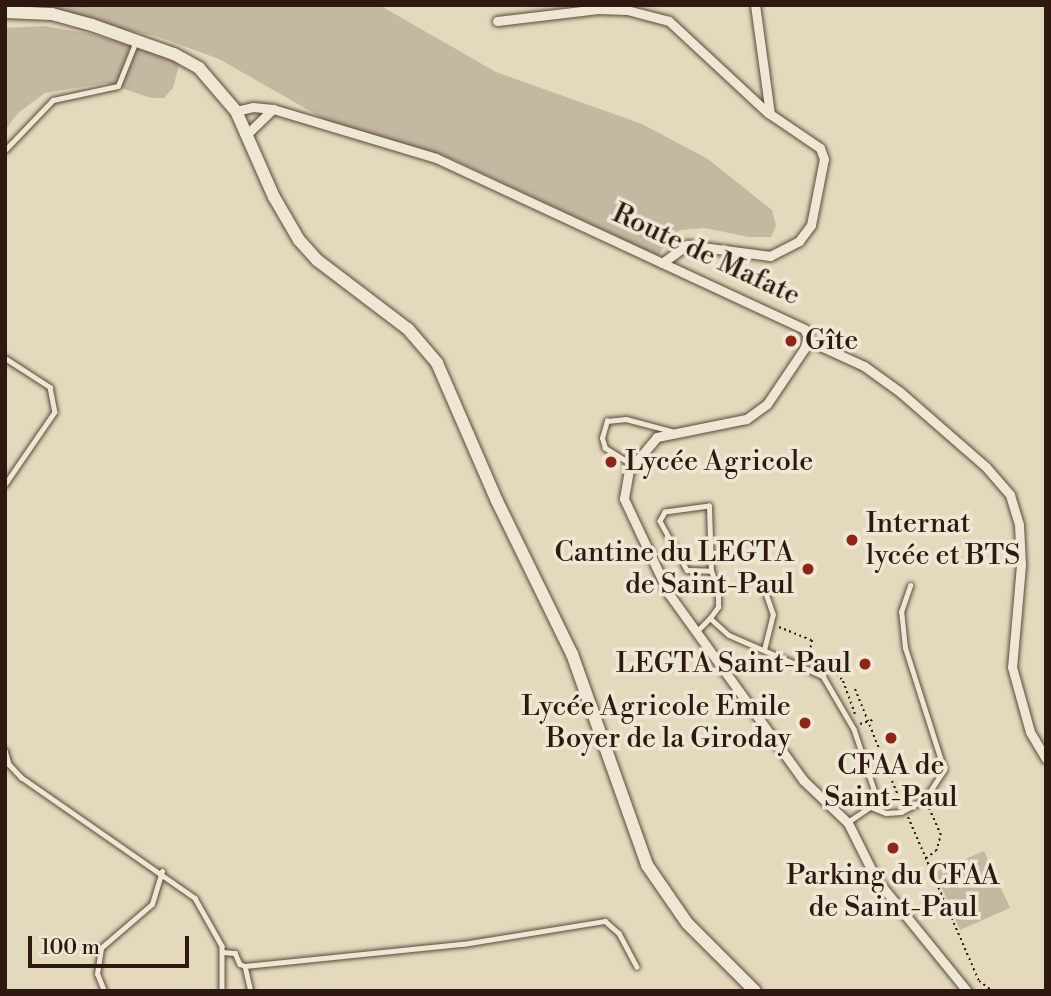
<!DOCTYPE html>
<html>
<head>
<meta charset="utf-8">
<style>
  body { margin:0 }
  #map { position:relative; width:1051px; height:996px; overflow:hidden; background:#e3dabd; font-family:"Libre Bodoni",serif }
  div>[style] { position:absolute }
  .green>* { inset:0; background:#c4b9a0 }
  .path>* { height:2px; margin-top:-1px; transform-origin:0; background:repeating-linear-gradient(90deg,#2f1810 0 2px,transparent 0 5.5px) }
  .roads { filter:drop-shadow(0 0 2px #5c483b) drop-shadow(0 0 2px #5c483b) }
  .service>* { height:4.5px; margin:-2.25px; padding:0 2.25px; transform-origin:2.25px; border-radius:2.25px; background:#ede7d4 }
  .minor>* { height:9px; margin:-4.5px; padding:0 4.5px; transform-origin:4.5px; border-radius:4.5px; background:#ede7d4 }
  .secondary>* { height:12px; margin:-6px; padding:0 6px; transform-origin:6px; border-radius:6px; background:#ede7d4 }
  .dots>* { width:19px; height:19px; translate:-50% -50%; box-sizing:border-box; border:4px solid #ede7d4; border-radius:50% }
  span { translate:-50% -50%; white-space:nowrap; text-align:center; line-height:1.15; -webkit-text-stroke:7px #ede7d4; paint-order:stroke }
  .street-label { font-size:28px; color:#2f1810 }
  .poi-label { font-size:28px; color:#2f1810 }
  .left { translate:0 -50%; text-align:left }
  .right { translate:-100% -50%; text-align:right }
  .frame { position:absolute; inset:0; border:7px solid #2f1810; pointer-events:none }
  .scale { position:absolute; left:28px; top:936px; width:161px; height:32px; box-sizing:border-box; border:4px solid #2f1810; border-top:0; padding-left:9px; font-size:21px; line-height:24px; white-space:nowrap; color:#2f1810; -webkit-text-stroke:5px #ede7d4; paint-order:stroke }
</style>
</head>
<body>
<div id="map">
  <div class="green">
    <div style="clip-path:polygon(5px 5px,379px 5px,496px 72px,642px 124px,708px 159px,772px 210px,776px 226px,771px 237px,748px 237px,705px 228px,681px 230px,672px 234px,658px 256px,452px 159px,326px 120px,219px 59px,156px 36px,75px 20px,5px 15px)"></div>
    <div style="clip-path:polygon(44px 26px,91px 34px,180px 61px,173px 88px,164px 98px,151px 98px,106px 83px,45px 93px,18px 113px,5px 130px,5px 28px)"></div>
    <div style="clip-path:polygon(984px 851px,1010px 908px,960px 930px,935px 872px)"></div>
  </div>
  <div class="path">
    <div style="left:779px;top:627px;width:35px;rotate:22deg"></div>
    <div style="left:812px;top:640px;width:20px;rotate:101deg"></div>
    <div style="left:808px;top:660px;width:23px;rotate:13deg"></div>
    <div style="left:830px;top:665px;width:21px;rotate:51deg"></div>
    <div style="left:843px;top:681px;width:35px;rotate:70deg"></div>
    <div style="left:855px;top:689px;width:123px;rotate:68deg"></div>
    <div style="left:860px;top:724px;width:13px;rotate:-18deg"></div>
    <div style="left:908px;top:817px;width:179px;rotate:66.6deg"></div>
    <div style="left:979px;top:981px;width:17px;rotate:36deg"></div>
    <div style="left:926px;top:858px;width:12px;rotate:-35deg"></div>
    <div style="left:936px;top:851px;width:17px;rotate:-73deg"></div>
    <div style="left:941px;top:835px;width:32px;rotate:-114deg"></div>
  </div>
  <div class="roads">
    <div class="service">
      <div style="left:5px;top:150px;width:69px;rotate:-46.2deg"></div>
      <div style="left:53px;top:100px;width:66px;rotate:-12.2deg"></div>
      <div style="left:118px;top:86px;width:48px;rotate:-68.2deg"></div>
      <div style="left:5px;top:358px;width:54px;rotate:32.8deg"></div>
      <div style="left:50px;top:387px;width:25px;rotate:79deg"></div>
      <div style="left:55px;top:412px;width:88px;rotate:124.4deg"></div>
      <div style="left:632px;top:465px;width:32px;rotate:-148deg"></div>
      <div style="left:605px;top:448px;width:10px;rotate:-107deg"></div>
      <div style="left:602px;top:438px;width:18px;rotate:-74deg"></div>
      <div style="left:607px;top:421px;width:19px;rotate:-6deg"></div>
      <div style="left:626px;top:419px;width:47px;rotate:14.9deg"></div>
      <div style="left:710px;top:618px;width:14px;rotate:-54deg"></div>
      <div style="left:718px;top:607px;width:17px;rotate:-90deg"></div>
      <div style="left:718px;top:590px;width:20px;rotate:-110deg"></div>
      <div style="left:711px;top:571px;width:65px;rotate:-91.8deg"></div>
      <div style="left:709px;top:506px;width:44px;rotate:172.2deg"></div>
      <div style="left:665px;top:512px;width:10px;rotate:119deg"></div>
      <div style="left:660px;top:521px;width:56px;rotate:61.1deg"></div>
      <div style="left:687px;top:570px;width:24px;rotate:2deg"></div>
      <div style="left:697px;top:631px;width:18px;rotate:-45deg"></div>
      <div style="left:710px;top:618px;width:25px;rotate:42deg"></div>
      <div style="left:729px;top:635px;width:103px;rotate:23.6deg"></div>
      <div style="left:823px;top:676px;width:61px;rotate:59.7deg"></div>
      <div style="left:854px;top:729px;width:70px;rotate:71.6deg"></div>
      <div style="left:876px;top:795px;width:13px;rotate:113deg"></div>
      <div style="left:871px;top:807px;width:27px;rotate:146deg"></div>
      <div style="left:764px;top:650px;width:36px;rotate:-76deg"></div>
      <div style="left:773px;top:615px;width:21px;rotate:-109deg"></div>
      <div style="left:5px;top:750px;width:15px;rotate:74deg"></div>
      <div style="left:9px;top:764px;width:18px;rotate:47deg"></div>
      <div style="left:21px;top:777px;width:212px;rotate:34.8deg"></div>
      <div style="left:195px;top:898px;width:55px;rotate:60.6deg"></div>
      <div style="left:222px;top:946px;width:45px;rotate:90deg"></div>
      <div style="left:871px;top:807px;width:16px;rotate:22deg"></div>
      <div style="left:886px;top:813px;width:15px;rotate:-4deg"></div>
      <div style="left:901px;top:812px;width:27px;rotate:-28deg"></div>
      <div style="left:925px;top:799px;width:35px;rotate:-57deg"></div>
      <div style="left:944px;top:770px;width:128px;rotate:-107.7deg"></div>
      <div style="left:905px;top:648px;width:36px;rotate:-96deg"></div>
      <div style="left:901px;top:612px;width:28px;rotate:-71deg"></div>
      <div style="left:222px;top:952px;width:13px;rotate:4deg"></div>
      <div style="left:235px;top:953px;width:12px;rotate:66deg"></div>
      <div style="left:240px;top:964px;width:5px;rotate:22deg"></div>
      <div style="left:245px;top:966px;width:219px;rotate:-5.8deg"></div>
      <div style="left:463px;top:944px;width:144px;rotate:-9.2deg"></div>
      <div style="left:605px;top:921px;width:18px;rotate:41deg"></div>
      <div style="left:619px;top:933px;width:38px;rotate:62deg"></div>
      <div style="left:245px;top:966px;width:26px;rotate:77deg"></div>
      <div style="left:104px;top:991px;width:18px;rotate:-112deg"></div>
      <div style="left:97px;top:974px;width:26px;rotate:-81deg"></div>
      <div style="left:101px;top:948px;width:67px;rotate:-40.8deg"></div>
      <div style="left:152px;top:904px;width:34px;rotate:-73deg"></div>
    </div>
    <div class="minor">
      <div style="left:497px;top:21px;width:102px;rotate:-6.8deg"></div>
      <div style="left:598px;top:9px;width:29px;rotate:2deg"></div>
      <div style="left:627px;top:10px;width:43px;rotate:14.7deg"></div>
      <div style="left:669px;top:21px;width:135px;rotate:42.9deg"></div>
      <div style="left:236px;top:111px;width:17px;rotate:-13deg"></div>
      <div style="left:253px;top:107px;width:20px;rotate:6deg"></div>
      <div style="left:273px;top:109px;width:170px;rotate:16.7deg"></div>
      <div style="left:436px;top:158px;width:406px;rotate:24.9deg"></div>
      <div style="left:804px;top:329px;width:9px;rotate:63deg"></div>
      <div style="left:808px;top:337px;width:13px;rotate:108deg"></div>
      <div style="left:804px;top:349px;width:66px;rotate:123.9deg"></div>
      <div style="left:767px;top:404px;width:26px;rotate:144deg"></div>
      <div style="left:746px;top:419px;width:91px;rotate:168.6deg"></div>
      <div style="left:657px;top:437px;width:43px;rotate:130.3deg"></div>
      <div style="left:629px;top:470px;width:29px;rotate:100deg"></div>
      <div style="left:624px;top:499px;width:105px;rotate:64.7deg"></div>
      <div style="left:669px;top:594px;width:229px;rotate:54.2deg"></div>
      <div style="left:803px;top:780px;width:62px;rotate:43.7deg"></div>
      <div style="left:848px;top:823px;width:63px;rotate:63.4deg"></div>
      <div style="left:876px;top:879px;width:144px;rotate:50.9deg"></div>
      <div style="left:248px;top:133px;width:35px;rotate:-44deg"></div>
      <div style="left:662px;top:263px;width:31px;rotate:-36deg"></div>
      <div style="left:687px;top:245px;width:84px;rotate:7.5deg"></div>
      <div style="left:770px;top:256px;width:33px;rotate:-27deg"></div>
      <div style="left:799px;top:241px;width:20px;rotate:-53deg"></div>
      <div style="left:811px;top:225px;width:67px;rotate:-78.9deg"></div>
      <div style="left:824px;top:159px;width:12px;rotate:-110deg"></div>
      <div style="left:820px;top:148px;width:60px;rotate:-145.8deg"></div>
      <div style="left:770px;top:114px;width:110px;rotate:-97.8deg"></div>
      <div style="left:807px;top:340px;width:63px;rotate:24.5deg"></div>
      <div style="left:864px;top:366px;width:44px;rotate:35.8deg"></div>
      <div style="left:900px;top:392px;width:114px;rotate:41.1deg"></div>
      <div style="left:986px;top:467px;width:37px;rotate:49deg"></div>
      <div style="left:1010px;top:495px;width:31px;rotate:73deg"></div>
      <div style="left:1019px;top:525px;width:40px;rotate:87.1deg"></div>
      <div style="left:1021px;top:565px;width:102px;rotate:95deg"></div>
      <div style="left:1012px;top:667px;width:67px;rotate:74.5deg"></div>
      <div style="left:1030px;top:732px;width:31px;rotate:59deg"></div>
    </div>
    <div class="secondary">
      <div style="left:5px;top:12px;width:47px;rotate:2.4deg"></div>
      <div style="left:52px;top:14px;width:41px;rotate:15.4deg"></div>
      <div style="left:92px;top:25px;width:87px;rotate:19.5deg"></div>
      <div style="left:174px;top:54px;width:29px;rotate:29deg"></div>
      <div style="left:199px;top:68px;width:57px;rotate:49.3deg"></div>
      <div style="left:236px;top:111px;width:94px;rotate:66.2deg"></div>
      <div style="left:274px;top:197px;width:50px;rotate:59.8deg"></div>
      <div style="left:299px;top:240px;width:27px;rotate:48deg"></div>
      <div style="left:317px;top:260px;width:114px;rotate:37.2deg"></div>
      <div style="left:408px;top:329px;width:45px;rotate:49.5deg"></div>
      <div style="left:437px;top:363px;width:150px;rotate:66.5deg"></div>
      <div style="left:497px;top:501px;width:170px;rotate:63.9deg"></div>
      <div style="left:572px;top:654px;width:224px;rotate:70.4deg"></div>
      <div style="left:647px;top:865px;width:70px;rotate:55.4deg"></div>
      <div style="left:687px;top:923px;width:96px;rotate:45deg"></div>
    </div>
  </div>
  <div class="dots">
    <div style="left:791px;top:341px;background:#8f2418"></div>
    <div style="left:611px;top:462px;background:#8f2418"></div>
    <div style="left:852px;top:540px;background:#8f2418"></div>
    <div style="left:808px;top:569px;background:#8f2418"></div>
    <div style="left:865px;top:664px;background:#8f2418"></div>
    <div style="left:805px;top:723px;background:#8f2418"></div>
    <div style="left:891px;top:738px;background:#8f2418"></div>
    <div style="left:893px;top:848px;background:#8f2418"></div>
  </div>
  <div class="street-label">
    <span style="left:706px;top:255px;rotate:25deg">Route de Mafate</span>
  </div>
  <div class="poi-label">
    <span class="left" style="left:805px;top:341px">Gîte</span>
    <span class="left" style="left:625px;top:462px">Lycée Agricole</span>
    <span class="left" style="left:866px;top:540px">Internat<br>lycée et BTS</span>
    <span class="right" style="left:794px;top:569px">Cantine du LEGTA<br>de Saint-Paul</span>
    <span class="right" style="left:851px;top:664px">LEGTA Saint-Paul</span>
    <span class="right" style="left:791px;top:723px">Lycée Agricole Emile<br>Boyer de la Giroday</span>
    <span style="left:891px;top:782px">CFAA de<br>Saint-Paul</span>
    <span style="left:893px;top:892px">Parking du CFAA<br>de Saint-Paul</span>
  </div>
  <div class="frame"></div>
  <div class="scale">100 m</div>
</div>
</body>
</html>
